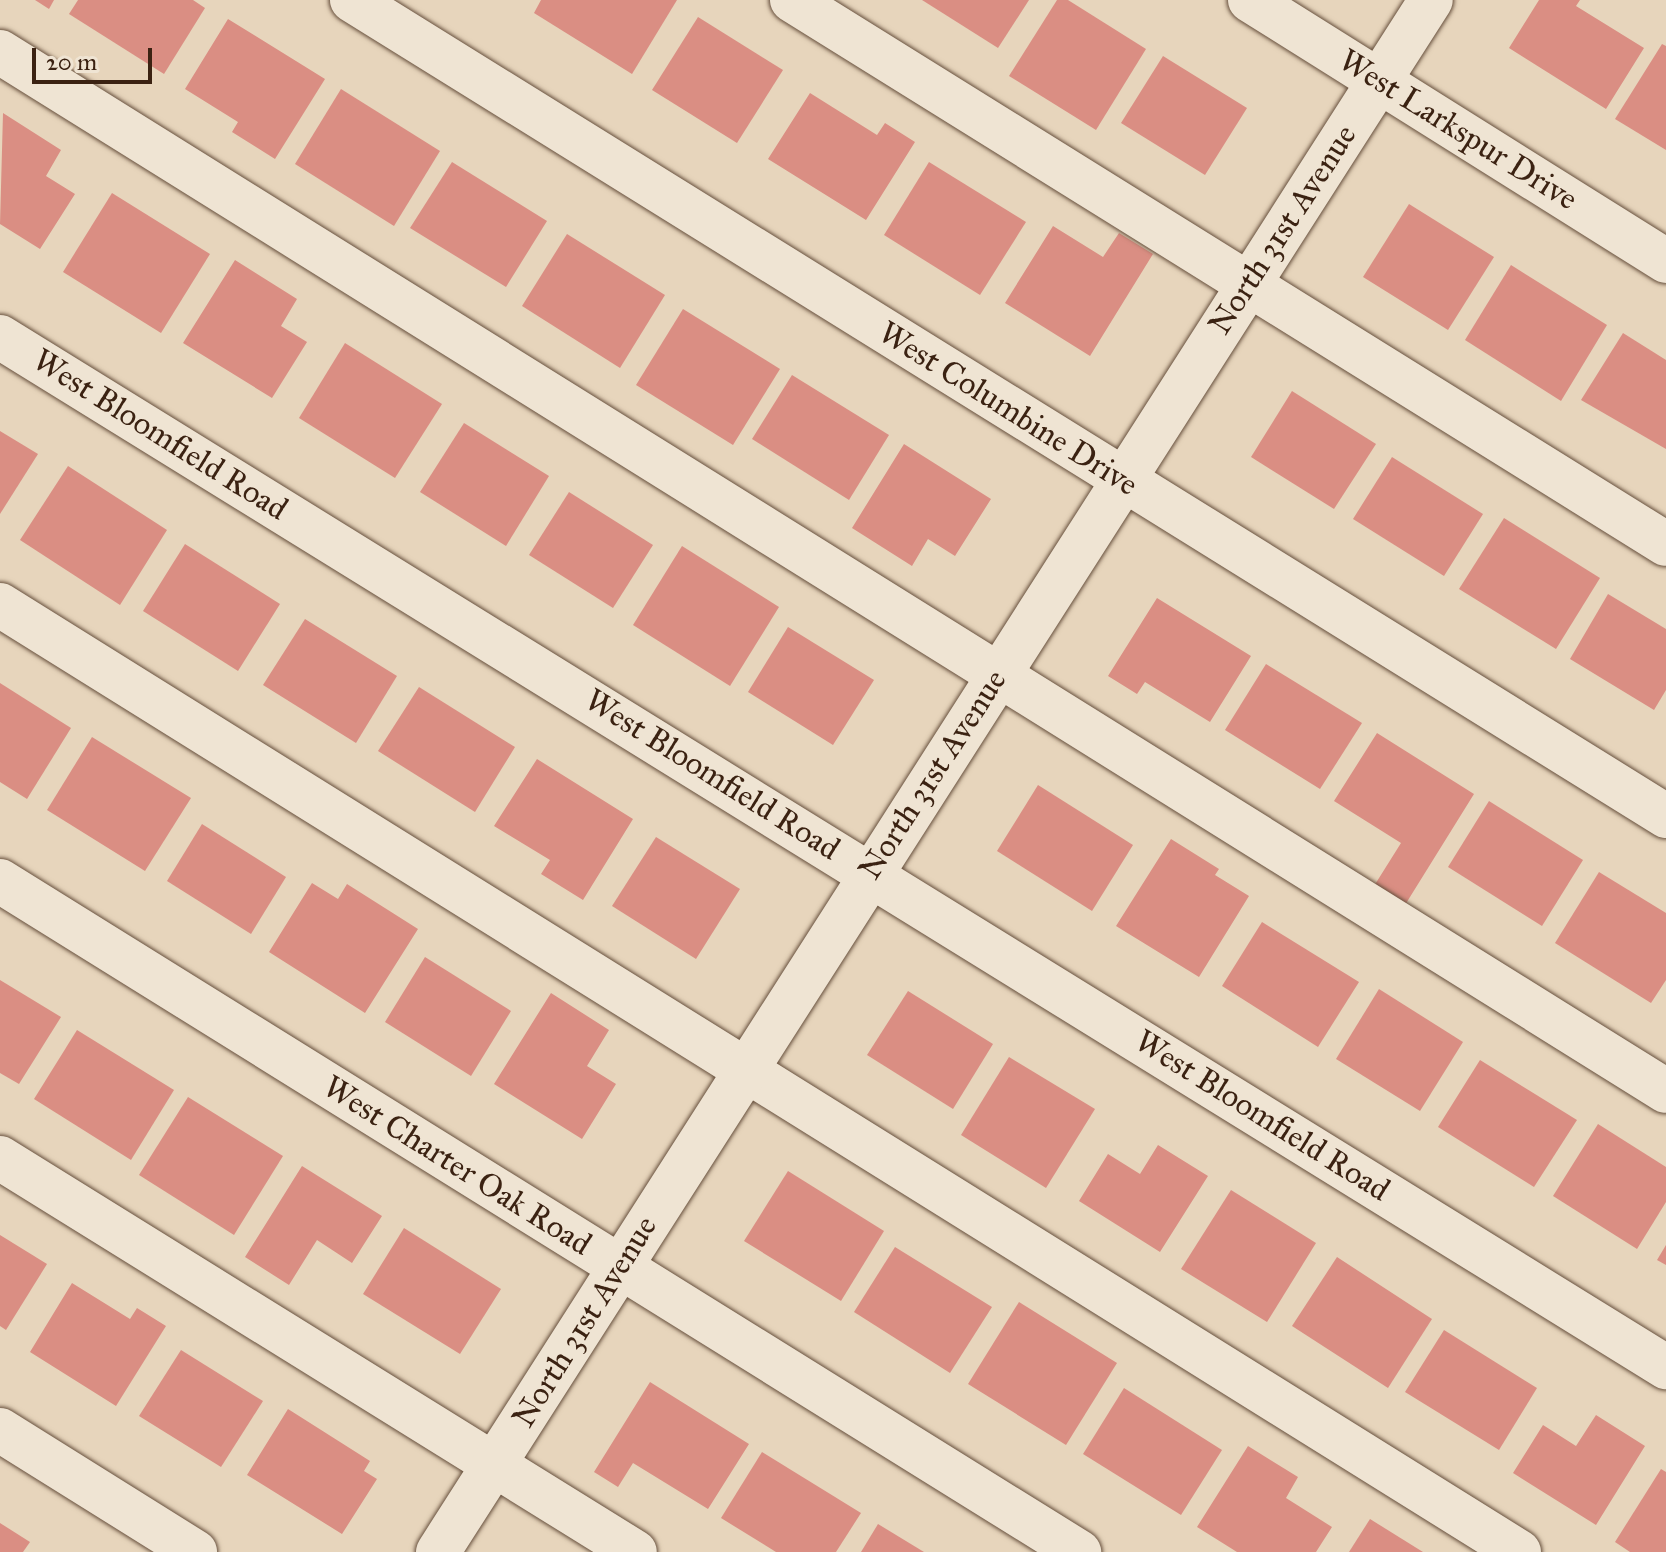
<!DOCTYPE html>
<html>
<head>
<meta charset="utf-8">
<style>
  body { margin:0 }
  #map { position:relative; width:1666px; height:1552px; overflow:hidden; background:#e7d5bc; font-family:"IM FELL Great Primer",serif }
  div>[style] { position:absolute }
  .building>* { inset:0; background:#da8e83 }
  .roads { filter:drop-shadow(0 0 2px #664f3c) drop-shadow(0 0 2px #664f3c) }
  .minor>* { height:44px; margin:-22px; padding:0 22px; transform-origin:22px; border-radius:22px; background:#efe4d3 }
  span { translate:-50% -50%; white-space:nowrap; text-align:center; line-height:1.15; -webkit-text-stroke:7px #efe4d3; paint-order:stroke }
  .street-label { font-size:32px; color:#3b2212 }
  .scale { position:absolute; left:32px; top:48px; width:120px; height:36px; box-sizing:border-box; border:4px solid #3b2212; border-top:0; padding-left:10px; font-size:24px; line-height:28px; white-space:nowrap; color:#3b2212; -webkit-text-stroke:6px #efe4d3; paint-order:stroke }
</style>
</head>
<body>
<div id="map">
  <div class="building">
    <div style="clip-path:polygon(35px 0,54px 0,49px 9px)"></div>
    <div style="clip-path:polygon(78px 0,193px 0,205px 8px,164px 74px,69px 14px)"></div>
    <div style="clip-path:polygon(541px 0,677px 0,632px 74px,534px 13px)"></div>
    <div style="clip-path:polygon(922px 0,1029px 0,998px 48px)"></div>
    <div style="clip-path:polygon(1057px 0,1068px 0,1146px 49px,1096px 130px,1009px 76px)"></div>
    <div style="clip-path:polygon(1539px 0,1580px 0,1576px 6px,1644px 48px,1606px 109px,1509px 48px)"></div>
    <div style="clip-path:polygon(698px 17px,783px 70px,737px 143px,652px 90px)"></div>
    <div style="clip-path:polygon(228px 19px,325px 79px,275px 159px,232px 132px,238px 122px,185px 89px)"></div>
    <div style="clip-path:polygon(1662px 44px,1666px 46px,1666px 150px,1615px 119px)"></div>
    <div style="clip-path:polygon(1163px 56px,1247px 108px,1205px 175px,1121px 123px)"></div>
    <div style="clip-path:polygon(341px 89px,440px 151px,394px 226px,295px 164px)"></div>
    <div style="clip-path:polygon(810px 93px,877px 135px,885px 123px,915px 142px,866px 220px,768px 159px)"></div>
    <div style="clip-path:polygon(3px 113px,61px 150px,46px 176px,75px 194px,40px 249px,0 224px)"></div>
    <div style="clip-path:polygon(452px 162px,547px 221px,506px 287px,410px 228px)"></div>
    <div style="clip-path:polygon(929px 162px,1026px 222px,980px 295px,884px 235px)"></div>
    <div style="clip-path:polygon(112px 193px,210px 254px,161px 333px,63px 272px)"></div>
    <div style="clip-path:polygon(1409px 204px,1494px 257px,1448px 330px,1363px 277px)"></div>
    <div style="clip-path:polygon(1053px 226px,1103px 257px,1119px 233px,1153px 254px,1090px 356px,1005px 303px)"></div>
    <div style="clip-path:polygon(567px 234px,665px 295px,620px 368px,522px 306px)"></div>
    <div style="clip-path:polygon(235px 260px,297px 299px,281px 326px,307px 342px,272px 398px,183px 343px)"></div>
    <div style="clip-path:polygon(1511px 265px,1607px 325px,1561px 401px,1465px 340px)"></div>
    <div style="clip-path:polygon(683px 309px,780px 369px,733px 445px,636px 385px)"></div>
    <div style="clip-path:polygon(1623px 333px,1666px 360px,1666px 449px,1581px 400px)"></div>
    <div style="clip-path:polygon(345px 343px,442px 404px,395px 478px,299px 418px)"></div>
    <div style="clip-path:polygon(792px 375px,889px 435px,849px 500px,752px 439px)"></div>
    <div style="clip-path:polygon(1292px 391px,1376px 444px,1334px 509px,1251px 457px)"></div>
    <div style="clip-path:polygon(464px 423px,549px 476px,506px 546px,420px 492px)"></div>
    <div style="clip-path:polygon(0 431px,38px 454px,0 514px)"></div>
    <div style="clip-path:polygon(904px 444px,991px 499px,955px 556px,928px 539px,912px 566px,852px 528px)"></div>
    <div style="clip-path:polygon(1392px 457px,1483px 514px,1444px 576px,1353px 519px)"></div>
    <div style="clip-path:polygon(68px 466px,167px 530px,120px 605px,20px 540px)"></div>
    <div style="clip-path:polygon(569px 492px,653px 545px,613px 608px,529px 555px)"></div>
    <div style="clip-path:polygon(1504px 518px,1600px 578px,1556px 649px,1459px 589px)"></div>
    <div style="clip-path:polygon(185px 544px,280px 604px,238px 671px,143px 611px)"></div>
    <div style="clip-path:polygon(682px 546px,779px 607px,730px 686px,633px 625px)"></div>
    <div style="clip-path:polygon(1608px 594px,1666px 629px,1666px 690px,1654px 710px,1570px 659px)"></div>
    <div style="clip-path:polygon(1157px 598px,1251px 656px,1210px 722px,1145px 682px,1137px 694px,1108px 676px)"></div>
    <div style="clip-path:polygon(305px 619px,397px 676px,356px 743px,263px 685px)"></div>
    <div style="clip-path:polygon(788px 627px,874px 680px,833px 745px,748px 692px)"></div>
    <div style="clip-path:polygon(1266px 664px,1362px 723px,1320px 789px,1225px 730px)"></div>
    <div style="clip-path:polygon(0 683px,71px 728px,27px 799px,0 782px)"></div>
    <div style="clip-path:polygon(419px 687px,515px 747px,475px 812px,378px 751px)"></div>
    <div style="clip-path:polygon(1377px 733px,1474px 794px,1405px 905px,1374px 886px,1401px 843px,1334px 801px)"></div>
    <div style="clip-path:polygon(92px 737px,191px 798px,145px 871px,47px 810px)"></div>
    <div style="clip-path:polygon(537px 759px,633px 819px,583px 900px,541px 874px,550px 860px,494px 826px)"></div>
    <div style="clip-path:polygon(1038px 785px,1133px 845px,1092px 911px,997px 851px)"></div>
    <div style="clip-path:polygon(1489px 801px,1583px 860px,1542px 926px,1448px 867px)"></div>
    <div style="clip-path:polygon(202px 824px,286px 877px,251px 934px,167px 881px)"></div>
    <div style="clip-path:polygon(656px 837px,740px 889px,696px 959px,612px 906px)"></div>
    <div style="clip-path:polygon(1171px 839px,1219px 869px,1215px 875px,1249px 896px,1199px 977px,1116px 926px)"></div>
    <div style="clip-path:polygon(1599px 872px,1666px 913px,1666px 980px,1651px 1003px,1555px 943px)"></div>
    <div style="clip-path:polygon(312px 883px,338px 899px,347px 884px,418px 929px,365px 1013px,269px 952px)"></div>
    <div style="clip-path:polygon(1262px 922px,1359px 982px,1318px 1047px,1222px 986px)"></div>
    <div style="clip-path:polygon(425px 957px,511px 1011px,471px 1076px,385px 1022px)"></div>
    <div style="clip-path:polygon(0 980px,61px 1017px,19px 1084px,0 1073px)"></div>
    <div style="clip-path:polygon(1379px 989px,1463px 1042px,1420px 1111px,1336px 1059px)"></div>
    <div style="clip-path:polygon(908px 991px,993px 1044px,953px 1109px,867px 1055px)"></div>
    <div style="clip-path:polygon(551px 993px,609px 1030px,587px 1066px,616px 1084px,582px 1139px,494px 1084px)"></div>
    <div style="clip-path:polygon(77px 1030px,174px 1090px,131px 1160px,34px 1099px)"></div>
    <div style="clip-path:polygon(1009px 1057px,1095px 1109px,1046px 1188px,961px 1135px)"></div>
    <div style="clip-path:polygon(1480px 1060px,1577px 1120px,1534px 1187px,1438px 1127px)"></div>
    <div style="clip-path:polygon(188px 1097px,283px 1156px,234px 1235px,139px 1175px)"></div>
    <div style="clip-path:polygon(1598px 1124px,1666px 1167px,1666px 1202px,1637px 1249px,1553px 1196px)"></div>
    <div style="clip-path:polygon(1158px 1145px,1208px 1176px,1160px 1252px,1079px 1201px,1108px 1154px,1140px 1174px)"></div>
    <div style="clip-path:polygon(302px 1166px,382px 1216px,352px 1263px,317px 1240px,289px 1285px,245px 1257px)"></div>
    <div style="clip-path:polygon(788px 1171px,884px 1231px,841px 1301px,744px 1241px)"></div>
    <div style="clip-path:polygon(1231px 1190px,1316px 1243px,1267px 1322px,1181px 1269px)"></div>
    <div style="clip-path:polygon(404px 1228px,501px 1289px,460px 1354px,363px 1294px)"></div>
    <div style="clip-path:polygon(0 1235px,47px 1264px,6px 1330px,0 1326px)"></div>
    <div style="clip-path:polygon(1666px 1245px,1666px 1265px,1657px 1260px)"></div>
    <div style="clip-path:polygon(895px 1247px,992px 1307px,950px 1373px,854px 1312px)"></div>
    <div style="clip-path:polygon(1337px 1257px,1432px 1319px,1388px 1388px,1292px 1326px)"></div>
    <div style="clip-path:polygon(72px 1283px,130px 1319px,137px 1308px,166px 1326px,116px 1406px,30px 1352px)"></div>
    <div style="clip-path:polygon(1019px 1302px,1117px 1363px,1066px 1445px,968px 1384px)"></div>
    <div style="clip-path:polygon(1444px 1330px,1537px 1388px,1499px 1450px,1405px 1392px)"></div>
    <div style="clip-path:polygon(181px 1350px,263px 1401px,221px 1467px,139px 1416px)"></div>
    <div style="clip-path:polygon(650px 1382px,749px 1444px,708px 1509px,633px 1463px,618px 1487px,594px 1472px)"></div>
    <div style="clip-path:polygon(1124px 1388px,1222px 1450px,1181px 1515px,1083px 1454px)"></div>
    <div style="clip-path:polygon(288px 1409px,370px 1461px,364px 1471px,377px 1479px,342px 1534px,247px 1475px)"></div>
    <div style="clip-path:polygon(1596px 1415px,1645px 1446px,1596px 1525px,1513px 1473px,1543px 1425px,1576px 1446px)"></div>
    <div style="clip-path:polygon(1248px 1446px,1298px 1477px,1286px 1498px,1332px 1527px,1316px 1552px,1237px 1552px,1197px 1527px)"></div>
    <div style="clip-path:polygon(762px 1452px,861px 1513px,836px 1552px,776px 1552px,721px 1518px)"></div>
    <div style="clip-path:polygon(1661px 1469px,1666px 1472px,1666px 1552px,1630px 1552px,1615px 1542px)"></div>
    <div style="clip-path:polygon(1370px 1519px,1423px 1552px,1349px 1552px)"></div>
    <div style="clip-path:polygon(0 1523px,30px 1542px,23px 1552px,0 1552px)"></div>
    <div style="clip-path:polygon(878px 1524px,924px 1552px,861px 1552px)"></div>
  </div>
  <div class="roads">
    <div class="minor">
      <div style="left:352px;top:0;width:1547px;rotate:31.84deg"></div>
      <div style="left:792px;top:0;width:1029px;rotate:31.9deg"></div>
      <div style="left:1250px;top:0;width:491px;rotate:32.1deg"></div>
      <div style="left:0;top:52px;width:1963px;rotate:31.95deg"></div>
      <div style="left:0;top:337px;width:1959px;rotate:31.73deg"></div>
      <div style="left:0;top:605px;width:1790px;rotate:31.94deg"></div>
      <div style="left:0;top:881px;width:1271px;rotate:31.88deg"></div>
      <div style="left:0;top:1158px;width:747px;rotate:31.82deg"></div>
      <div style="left:0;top:1430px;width:230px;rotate:32deg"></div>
      <div style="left:438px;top:1552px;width:1842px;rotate:-57.39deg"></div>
    </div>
  </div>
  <div class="street-label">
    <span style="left:1458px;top:130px;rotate:32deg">West Larkspur Drive</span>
    <span style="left:1283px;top:230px;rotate:-57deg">North 31st Avenue</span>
    <span style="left:1008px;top:409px;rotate:32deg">West Columbine Drive</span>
    <span style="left:160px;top:435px;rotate:32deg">West Bloomfield Road</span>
    <span style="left:712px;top:775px;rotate:32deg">West Bloomfield Road</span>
    <span style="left:933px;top:775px;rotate:-57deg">North 31st Avenue</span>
    <span style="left:1262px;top:1116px;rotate:32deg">West Bloomfield Road</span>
    <span style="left:457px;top:1166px;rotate:32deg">West Charter Oak Road</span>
    <span style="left:585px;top:1322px;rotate:-58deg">North 31st Avenue</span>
  </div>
  <div class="scale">20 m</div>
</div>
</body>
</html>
